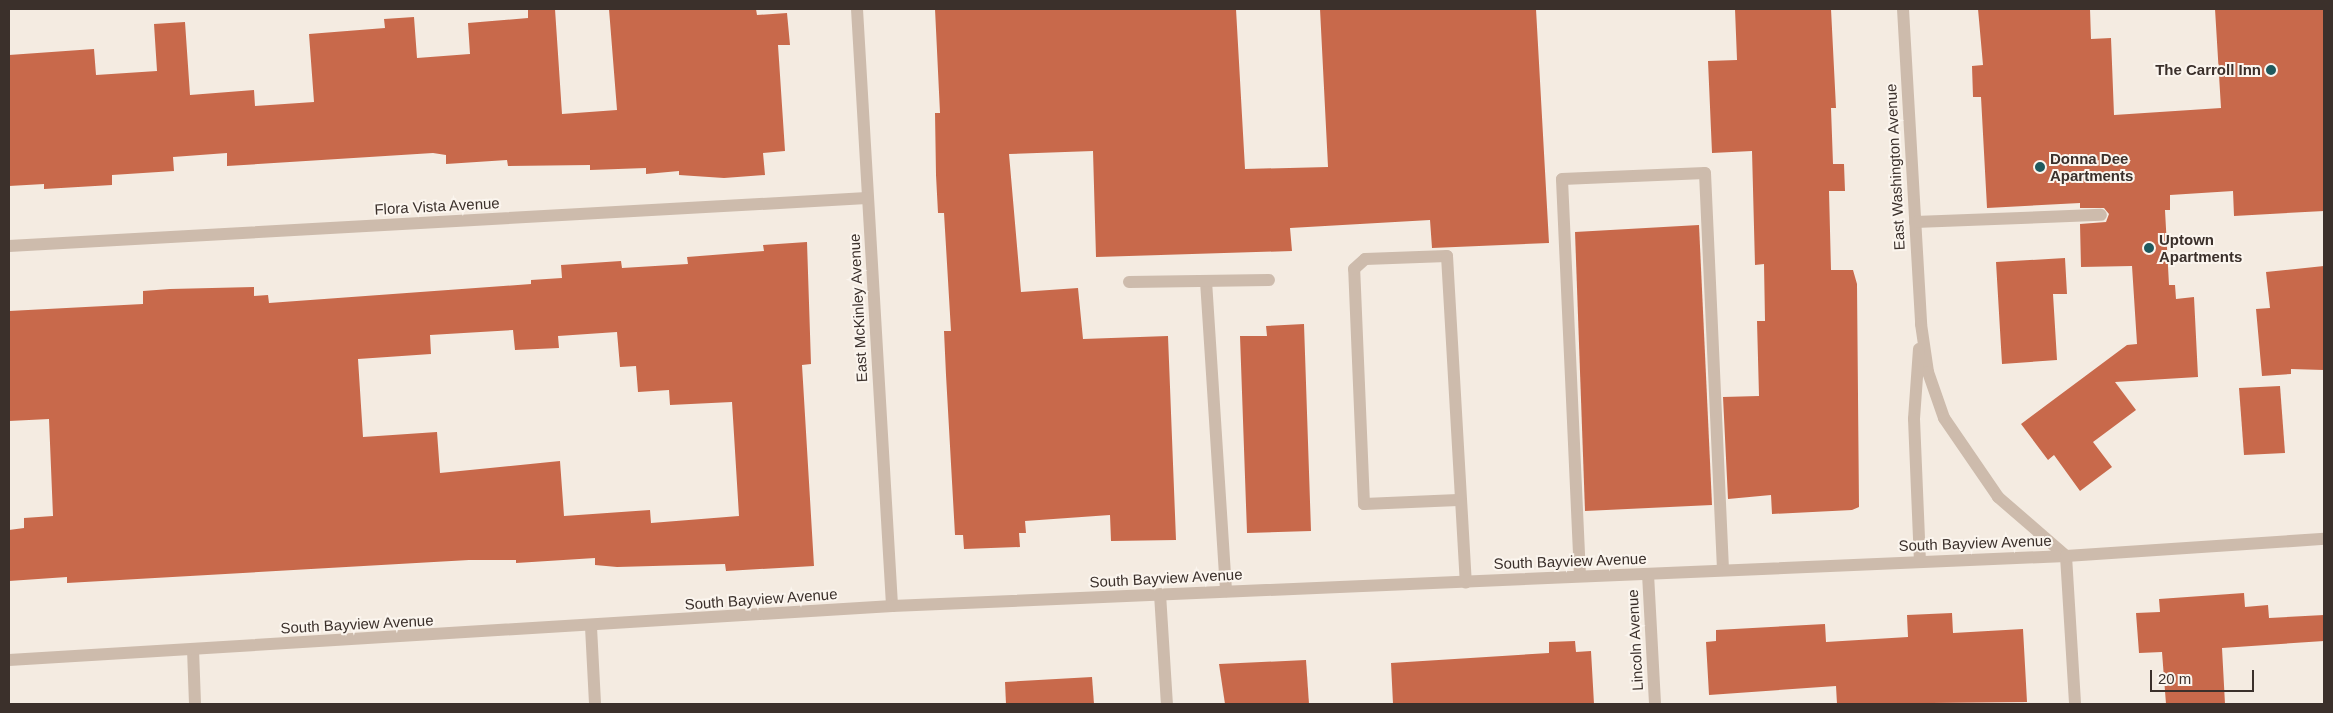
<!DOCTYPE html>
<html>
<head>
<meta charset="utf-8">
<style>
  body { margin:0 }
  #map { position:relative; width:2333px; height:713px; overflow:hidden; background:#f4ebe1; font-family:Arial,sans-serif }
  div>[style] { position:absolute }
  .building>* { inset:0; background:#c8694b }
  .minor>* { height:12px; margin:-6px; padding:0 6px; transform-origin:6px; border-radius:6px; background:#cdbbac }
  .dots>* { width:14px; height:14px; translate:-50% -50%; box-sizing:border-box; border:2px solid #fbf5ee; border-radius:50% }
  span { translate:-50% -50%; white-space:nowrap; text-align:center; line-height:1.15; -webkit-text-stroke:4px #fbf5ee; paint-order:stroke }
  .poi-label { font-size:15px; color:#3b302b; font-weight:700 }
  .right { translate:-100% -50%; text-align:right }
  .left { translate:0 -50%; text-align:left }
  .street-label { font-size:15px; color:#3b302b }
  .frame { position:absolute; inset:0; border:10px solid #3b302b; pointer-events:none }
  .scale { position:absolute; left:2150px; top:670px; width:104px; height:22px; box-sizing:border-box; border:2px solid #3b302b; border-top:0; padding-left:6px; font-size:15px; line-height:18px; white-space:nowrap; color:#3b302b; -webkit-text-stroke:4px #fbf5ee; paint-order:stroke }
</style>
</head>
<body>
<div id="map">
  <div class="building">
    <div style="clip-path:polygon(528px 9px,555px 9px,562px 114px,617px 110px,609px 9px,756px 9px,757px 15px,787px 13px,790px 45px,778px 45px,785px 151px,763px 153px,765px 175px,724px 178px,679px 175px,679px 171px,646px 174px,646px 168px,590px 170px,590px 165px,508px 166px,507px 160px,446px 164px,446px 155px,433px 153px,227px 166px,227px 153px,173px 157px,174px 171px,112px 175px,112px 185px,44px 189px,44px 184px,9px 186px,9px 55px,94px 49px,96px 75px,157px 71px,154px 24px,185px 22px,190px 95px,254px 90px,255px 106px,314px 102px,309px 34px,385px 28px,384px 19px,414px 17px,417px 58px,470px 54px,468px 23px,528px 18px)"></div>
    <div style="clip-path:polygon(935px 9px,1236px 9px,1245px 169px,1328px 167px,1320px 9px,1536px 9px,1549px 243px,1432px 248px,1430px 220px,1290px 228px,1292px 251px,1096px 257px,1093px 151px,1009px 154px,1021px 292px,1078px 288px,1083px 339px,1168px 336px,1176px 540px,1111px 541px,1110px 515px,1025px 521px,1026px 533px,1019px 533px,1020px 547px,964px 549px,963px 535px,955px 535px,946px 375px,944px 331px,951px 331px,944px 213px,938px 213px,936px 175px,935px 113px,940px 113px)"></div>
    <div style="clip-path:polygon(1735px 9px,1831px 9px,1836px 108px,1831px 108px,1833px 164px,1844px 164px,1845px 191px,1829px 191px,1831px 270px,1853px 270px,1857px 284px,1859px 507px,1852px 510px,1772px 514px,1771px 495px,1728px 499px,1723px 397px,1759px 396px,1757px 321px,1765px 321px,1764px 264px,1755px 265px,1752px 151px,1712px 153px,1708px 61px,1737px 60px)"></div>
    <div style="clip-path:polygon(1978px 9px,2090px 9px,2091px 39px,2111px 38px,2114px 115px,2221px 108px,2215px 9px,2324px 9px,2324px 211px,2234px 216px,2233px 191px,2170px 195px,2170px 210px,2165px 210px,2169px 285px,2175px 285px,2176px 299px,2194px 297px,2198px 377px,2115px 382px,2136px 410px,2093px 442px,2112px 467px,2080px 491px,2054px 455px,2048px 460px,2021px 424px,2127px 345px,2137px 344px,2132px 266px,2081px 267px,2080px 224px,2106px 222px,2109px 214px,2104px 208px,2080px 208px,2080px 203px,1987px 208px,1981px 97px,1973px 97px,1972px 66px,1983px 65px)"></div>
    <div style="clip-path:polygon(1699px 225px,1712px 505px,1585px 511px,1575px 232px)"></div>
    <div style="clip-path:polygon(evenodd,807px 242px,811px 364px,802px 365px,814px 566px,726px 571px,725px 564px,617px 567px,595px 565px,595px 558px,516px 563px,516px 560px,469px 560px,67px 583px,67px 577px,9px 581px,9px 530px,24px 528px,24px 518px,53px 516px,49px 419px,9px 421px,9px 311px,143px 304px,143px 291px,170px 289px,254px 287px,254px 296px,268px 295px,269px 303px,531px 284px,531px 280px,562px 278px,561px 265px,621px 261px,622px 268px,688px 264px,687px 257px,764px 251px,763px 245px,807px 242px,513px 330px,515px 350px,559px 348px,558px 336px,617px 332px,620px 367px,636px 366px,638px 392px,669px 390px,670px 405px,732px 402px,739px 516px,651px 523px,650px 510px,564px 516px,560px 461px,440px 473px,437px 432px,363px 437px,358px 359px,431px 354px,430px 335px,513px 330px)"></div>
    <div style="clip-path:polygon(2065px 258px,2067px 294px,2053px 294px,2057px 360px,2002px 364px,1996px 262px)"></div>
    <div style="clip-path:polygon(2324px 266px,2324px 370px,2291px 369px,2291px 374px,2262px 376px,2256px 309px,2270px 308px,2266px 272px)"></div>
    <div style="clip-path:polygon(1304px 324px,1311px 531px,1247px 533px,1240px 336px,1267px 336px,1266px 326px)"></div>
    <div style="clip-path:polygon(2280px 386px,2285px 453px,2244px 455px,2239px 388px)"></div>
    <div style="clip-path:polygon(2244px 593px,2245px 607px,2268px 605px,2269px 618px,2324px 615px,2324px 641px,2222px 648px,2225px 704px,2166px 704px,2162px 652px,2139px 653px,2136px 613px,2160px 612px,2159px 599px)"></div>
    <div style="clip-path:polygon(1952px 613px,1953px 633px,2023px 629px,2027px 702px,1837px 704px,1836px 686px,1709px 695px,1706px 642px,1716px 641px,1716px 630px,1825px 624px,1826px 642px,1908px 637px,1907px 615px)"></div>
    <div style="clip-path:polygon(1575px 641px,1576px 652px,1591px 651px,1594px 704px,1393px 704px,1391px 663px,1549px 653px,1549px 642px)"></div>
    <div style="clip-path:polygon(1306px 660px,1309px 704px,1225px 704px,1219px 664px)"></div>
    <div style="clip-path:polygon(1092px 677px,1094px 704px,1006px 704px,1005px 682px)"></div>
  </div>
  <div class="minor">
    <div style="left:857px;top:9px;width:598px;rotate:86.64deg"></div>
    <div style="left:1903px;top:9px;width:316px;rotate:86.7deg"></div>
    <div style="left:1921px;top:324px;width:49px;rotate:81.7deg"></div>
    <div style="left:1928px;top:372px;width:49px;rotate:70.8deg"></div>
    <div style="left:1944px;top:418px;width:96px;rotate:55.6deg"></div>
    <div style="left:1998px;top:497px;width:90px;rotate:40.9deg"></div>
    <div style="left:2066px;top:556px;width:148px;rotate:86.5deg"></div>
    <div style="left:1915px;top:222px;width:186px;rotate:-2.2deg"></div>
    <div style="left:9px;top:246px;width:859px;rotate:-3.2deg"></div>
    <div style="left:1206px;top:281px;width:311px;rotate:86.3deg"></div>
    <div style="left:1129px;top:282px;width:140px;rotate:-0.8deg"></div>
    <div style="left:1919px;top:349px;width:70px;rotate:94.1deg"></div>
    <div style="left:1914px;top:419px;width:141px;rotate:87.6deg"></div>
    <div style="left:1458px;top:500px;width:94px;rotate:177.6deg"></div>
    <div style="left:1364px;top:504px;width:235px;rotate:-92.4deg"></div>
    <div style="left:1354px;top:269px;width:15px;rotate:-42deg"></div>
    <div style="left:1365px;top:259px;width:82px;rotate:-2.1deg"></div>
    <div style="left:1447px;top:256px;width:327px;rotate:86.7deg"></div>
    <div style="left:1648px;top:574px;width:130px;rotate:86.9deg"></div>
    <div style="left:1580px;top:576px;width:397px;rotate:-92.6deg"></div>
    <div style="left:1562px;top:179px;width:143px;rotate:-2.4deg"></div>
    <div style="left:1705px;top:173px;width:397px;rotate:87.4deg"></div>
    <div style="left:1160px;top:594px;width:110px;rotate:86.4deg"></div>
    <div style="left:591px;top:627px;width:77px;rotate:87deg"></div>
    <div style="left:193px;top:649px;width:55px;rotate:87.9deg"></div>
    <div style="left:9px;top:660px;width:885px;rotate:-3.5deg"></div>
    <div style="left:892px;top:606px;width:1175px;rotate:-2.44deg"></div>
    <div style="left:2066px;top:556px;width:259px;rotate:-3.8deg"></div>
  </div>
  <div class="dots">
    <div style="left:2271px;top:70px;background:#1f5a5e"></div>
    <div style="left:2040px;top:167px;background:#1f5a5e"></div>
    <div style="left:2149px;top:248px;background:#1f5a5e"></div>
  </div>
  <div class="poi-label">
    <span class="right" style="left:2261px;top:70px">The Carroll Inn</span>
    <span class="left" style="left:2050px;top:167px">Donna Dee<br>Apartments</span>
    <span class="left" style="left:2159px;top:248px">Uptown<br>Apartments</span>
  </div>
  <div class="street-label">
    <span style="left:1895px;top:167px;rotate:-93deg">East Washington Avenue</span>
    <span style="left:437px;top:206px;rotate:-3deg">Flora Vista Avenue</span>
    <span style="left:858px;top:308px;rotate:-93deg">East McKinley Avenue</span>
    <span style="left:1975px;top:543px;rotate:-2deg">South Bayview Avenue</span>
    <span style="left:1570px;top:561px;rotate:-2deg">South Bayview Avenue</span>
    <span style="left:1166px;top:578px;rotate:-3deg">South Bayview Avenue</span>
    <span style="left:761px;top:599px;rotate:-4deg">South Bayview Avenue</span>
    <span style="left:357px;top:624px;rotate:-3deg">South Bayview Avenue</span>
    <span style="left:1635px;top:640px;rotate:-93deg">Lincoln Avenue</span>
  </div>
  <div class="frame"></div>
  <div class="scale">20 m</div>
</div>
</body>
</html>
